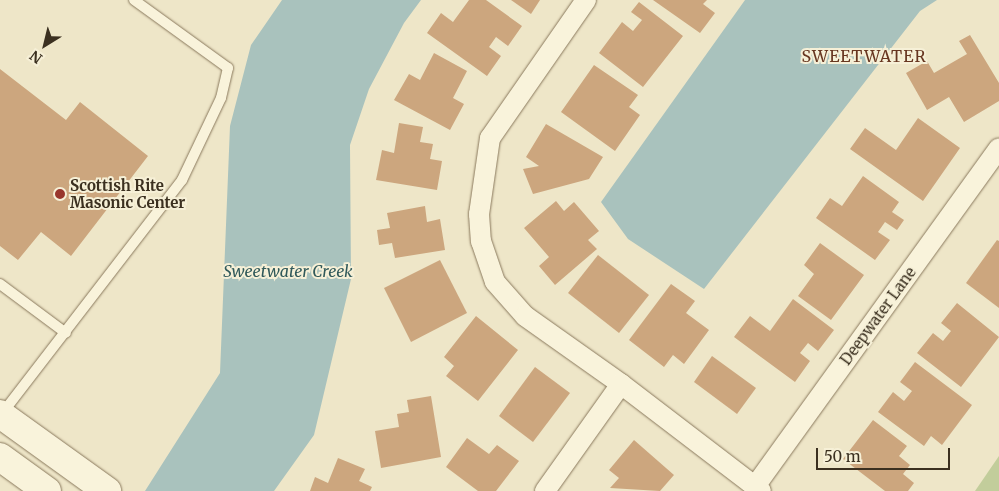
<!DOCTYPE html>
<html>
<head>
<meta charset="utf-8">
<style>
  body { margin:0 }
  #map { position:relative; width:999px; height:491px; overflow:hidden; background:#eee6c8; font-family:Merriweather,serif }
  div>[style] { position:absolute }
  .green>* { inset:0; background:#c2cd9b }
  .water>* { inset:0; background:#a9c2bd }
  .building>* { inset:0; background:#cca67e }
  .roads { filter:drop-shadow(0 0 1px #8a795d) drop-shadow(0 0 1px #8a795d) }
  .service>* { height:10px; margin:-5px; padding:0 5px; transform-origin:5px; border-radius:5px; background:#f9f3db }
  .minor>* { height:20px; margin:-10px; padding:0 10px; transform-origin:10px; border-radius:10px; background:#f9f3db }
  .secondary>* { height:28px; margin:-14px; padding:0 14px; transform-origin:14px; border-radius:14px; background:#f9f3db }
  .dots>* { width:14px; height:14px; translate:-50% -50%; box-sizing:border-box; border:2px solid #f6f0d7; border-radius:50% }
  span { translate:-50% -50%; white-space:nowrap; text-align:center; line-height:1.15; -webkit-text-stroke:4px #f6f0d7; paint-order:stroke }
  .poi-label { font-size:15px; color:#3b3020; font-weight:700 }
  .left { translate:0 -50%; text-align:left }
  .street-label { font-size:15px; color:#3b3020 }
  .neighbourhood-label { font-size:16px; color:#673620; letter-spacing:1px }
  .water-label { font-size:16px; color:#30595a; font-style:italic }
  .north { position:absolute; left:20px; top:20px; width:50px; height:50px; -webkit-text-stroke:4px #f6f0d7; paint-order:stroke; rotate:216deg; font-size:14px; font-weight:700; line-height:20px; text-align:center; color:#3b3020 }
  .north::after { content:''; display:block; margin:auto; width:18px; height:22px; background:#3b3020; clip-path:polygon(50% 0,100% 100%,50% 72%,0 100%) }
  .scale { position:absolute; left:816px; top:448px; width:134px; height:22px; box-sizing:border-box; border:2px solid #3b3020; border-top:0; padding-left:6px; font-size:15px; line-height:18px; white-space:nowrap; color:#3b3020; -webkit-text-stroke:4px #f6f0d7; paint-order:stroke }
</style>
</head>
<body>
<div id="map">
  <div class="green">
    <div style="clip-path:polygon(999px 456px,999px 491px,975px 491px)"></div>
  </div>
  <div class="water">
    <div style="clip-path:polygon(282px 0,421px 0,404px 23px,369px 89px,350px 145px,351px 279px,314px 435px,274px 491px,145px 491px,220px 373px,230px 126px,251px 45px)"></div>
    <div style="clip-path:polygon(745px 0,937px 0,920px 11px,704px 289px,628px 239px,601px 202px)"></div>
  </div>
  <div class="building">
    <div style="clip-path:polygon(469px 0,486px 0,522px 26px,508px 46px,496px 37px,489px 47px,501px 56px,487px 76px,427px 33px,441px 13px,453px 22px)"></div>
    <div style="clip-path:polygon(511px 0,540px 0,531px 14px)"></div>
    <div style="clip-path:polygon(653px 0,707px 0,703px 4px,715px 13px,700px 33px)"></div>
    <div style="clip-path:polygon(639px 2px,683px 36px,643px 87px,599px 53px,622px 22px,633px 31px,642px 20px,631px 12px)"></div>
    <div style="clip-path:polygon(970px 35px,999px 83px,999px 101px,964px 122px,949px 97px,927px 110px,906px 73px,927px 61px,934px 73px,967px 54px,959px 41px)"></div>
    <div style="clip-path:polygon(434px 53px,467px 71px,453px 98px,464px 104px,450px 130px,394px 100px,409px 74px,420px 80px)"></div>
    <div style="clip-path:polygon(594px 65px,638px 95px,629px 107px,640px 115px,615px 151px,561px 112px)"></div>
    <div style="clip-path:polygon(0 69px,66px 120px,80px 102px,148px 156px,71px 256px,41px 232px,18px 260px,0 246px)"></div>
    <div style="clip-path:polygon(918px 118px,960px 148px,923px 201px,850px 149px,865px 128px,896px 150px)"></div>
    <div style="clip-path:polygon(399px 123px,423px 127px,420px 142px,433px 144px,430px 159px,442px 161px,437px 190px,376px 180px,382px 150px,394px 153px)"></div>
    <div style="clip-path:polygon(546px 124px,603px 157px,589px 179px,533px 194px,523px 169px,539px 166px,526px 157px)"></div>
    <div style="clip-path:polygon(863px 176px,899px 202px,892px 212px,904px 220px,897px 230px,885px 222px,878px 232px,890px 240px,875px 260px,816px 218px,830px 198px,842px 206px)"></div>
    <div style="clip-path:polygon(556px 201px,564px 211px,574px 202px,599px 231px,588px 240px,597px 249px,555px 285px,539px 266px,549px 257px,524px 228px)"></div>
    <div style="clip-path:polygon(425px 206px,427px 222px,440px 219px,445px 250px,395px 258px,392px 243px,379px 245px,377px 230px,390px 228px,387px 213px)"></div>
    <div style="clip-path:polygon(997px 240px,999px 241px,999px 308px,966px 283px)"></div>
    <div style="clip-path:polygon(820px 243px,864px 275px,831px 320px,798px 296px,814px 274px,804px 265px)"></div>
    <div style="clip-path:polygon(598px 255px,649px 295px,619px 333px,568px 293px)"></div>
    <div style="clip-path:polygon(440px 260px,467px 313px,411px 342px,384px 288px)"></div>
    <div style="clip-path:polygon(671px 284px,695px 301px,686px 313px,709px 330px,684px 364px,673px 355px,664px 367px,629px 340px)"></div>
    <div style="clip-path:polygon(793px 299px,834px 330px,818px 351px,808px 343px,800px 353px,810px 361px,795px 382px,734px 337px,750px 316px,770px 331px)"></div>
    <div style="clip-path:polygon(957px 303px,999px 337px,961px 387px,917px 353px,933px 333px,943px 341px,951px 331px,941px 323px)"></div>
    <div style="clip-path:polygon(476px 316px,518px 350px,478px 401px,446px 376px,454px 366px,444px 357px)"></div>
    <div style="clip-path:polygon(712px 356px,756px 388px,737px 414px,694px 382px)"></div>
    <div style="clip-path:polygon(915px 362px,972px 405px,942px 445px,931px 436px,924px 446px,878px 412px,893px 392px,904px 401px,912px 391px,900px 382px)"></div>
    <div style="clip-path:polygon(535px 367px,570px 393px,533px 442px,499px 416px)"></div>
    <div style="clip-path:polygon(431px 396px,441px 457px,381px 468px,375px 431px,399px 427px,397px 414px,409px 412px,407px 400px)"></div>
    <div style="clip-path:polygon(873px 420px,907px 446px,899px 456px,910px 465px,903px 474px,914px 483px,908px 491px,885px 491px,843px 459px)"></div>
    <div style="clip-path:polygon(467px 438px,489px 454px,497px 445px,519px 461px,496px 491px,478px 491px,446px 467px)"></div>
    <div style="clip-path:polygon(634px 440px,674px 475px,660px 491px,610px 488px,619px 478px,609px 470px)"></div>
    <div style="clip-path:polygon(338px 458px,365px 469px,359px 481px,372px 487px,370px 491px,310px 491px,315px 477px,328px 483px)"></div>
  </div>
  <div class="roads">
    <div class="service">
      <div style="left:0;top:284px;width:82px;rotate:36.6deg"></div>
      <div style="left:1px;top:415px;width:297px;rotate:-52.4deg"></div>
      <div style="left:182px;top:180px;width:91px;rotate:-64.6deg"></div>
      <div style="left:221px;top:98px;width:31px;rotate:-77deg"></div>
      <div style="left:228px;top:68px;width:116px;rotate:-144.1deg"></div>
    </div>
    <div class="minor">
      <div style="left:586px;top:0;width:168px;rotate:124.8deg"></div>
      <div style="left:490px;top:138px;width:77px;rotate:98.2deg"></div>
      <div style="left:479px;top:214px;width:27px;rotate:86deg"></div>
      <div style="left:481px;top:241px;width:43px;rotate:71.1deg"></div>
      <div style="left:495px;top:282px;width:45px;rotate:48.6deg"></div>
      <div style="left:525px;top:316px;width:118px;rotate:35.3deg"></div>
      <div style="left:621px;top:384px;width:176px;rotate:37.4deg"></div>
      <div style="left:756px;top:485px;width:415px;rotate:-54.2deg"></div>
      <div style="left:545px;top:491px;width:131px;rotate:-54.6deg"></div>
    </div>
    <div class="secondary">
      <div style="left:0;top:414px;width:132px;rotate:35.7deg"></div>
      <div style="left:0;top:457px;width:58px;rotate:35.9deg"></div>
    </div>
  </div>
  <div class="dots">
    <div style="left:60px;top:194px;background:#99372d"></div>
  </div>
  <div class="poi-label">
    <span class="left" style="left:70px;top:194px">Scottish Rite<br>Masonic Center</span>
  </div>
  <div class="street-label">
    <span style="left:878px;top:316px;rotate:-54deg">Deepwater Lane</span>
  </div>
  <div class="neighbourhood-label">
    <span style="left:864px;top:56px">SWEETWATER</span>
  </div>
  <div class="water-label">
    <span style="left:288px;top:271px">Sweetwater Creek</span>
  </div>
  <div class="north">N</div>
  <div class="scale">50 m</div>
</div>
</body>
</html>
